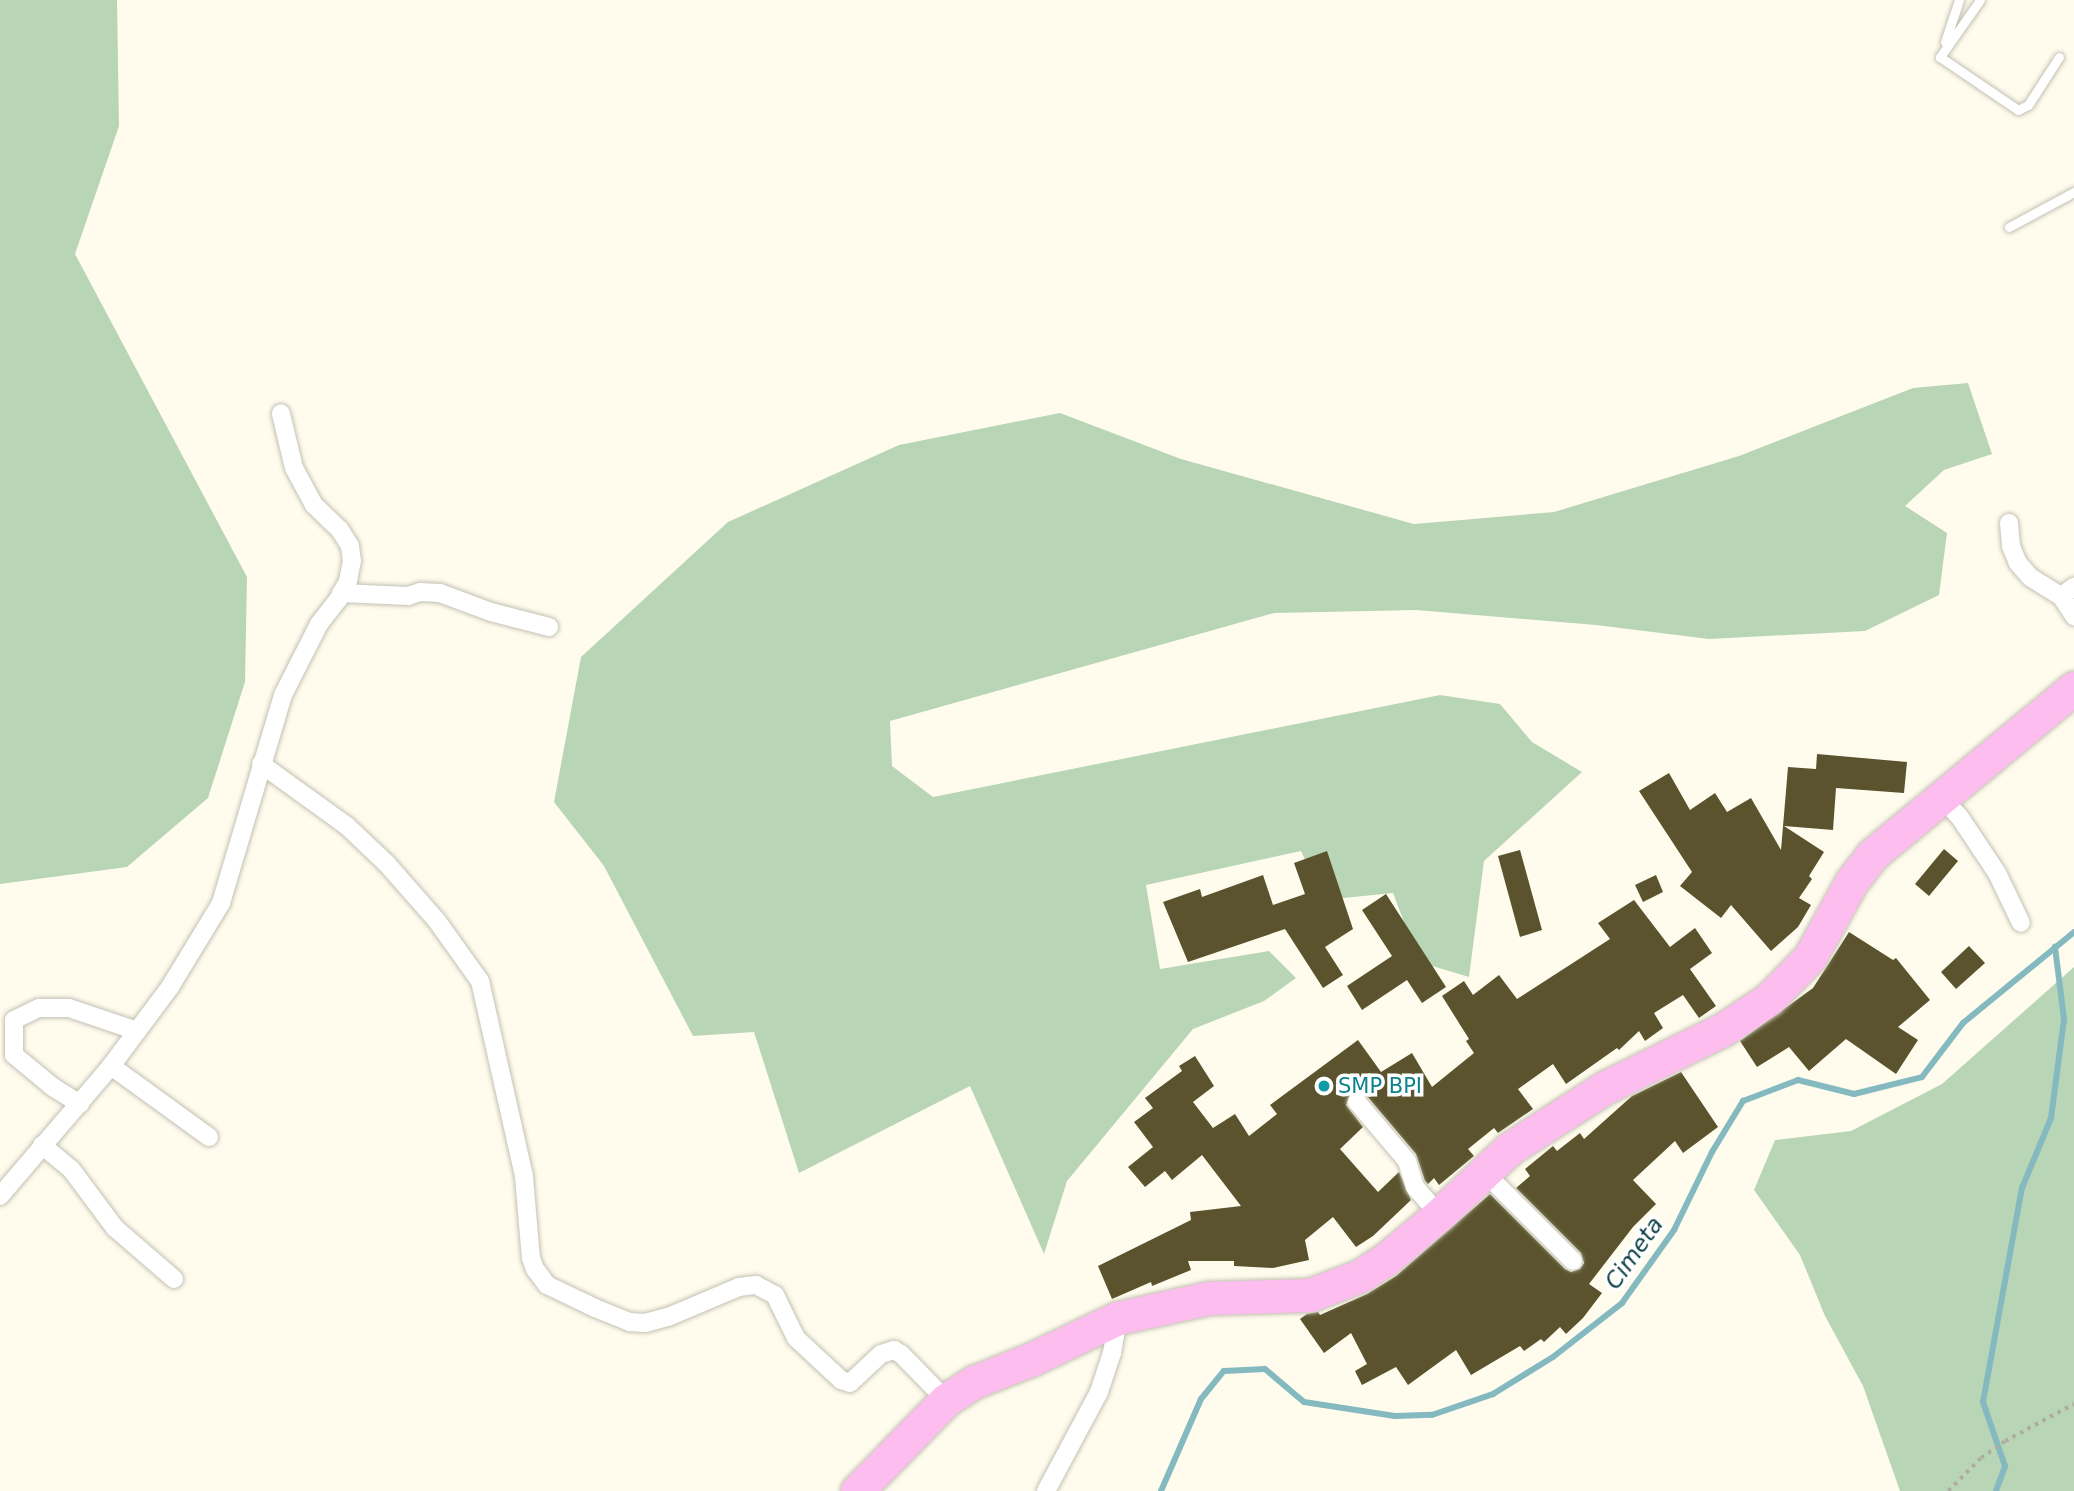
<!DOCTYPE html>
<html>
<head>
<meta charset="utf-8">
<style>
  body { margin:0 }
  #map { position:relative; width:2074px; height:1491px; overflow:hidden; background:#fffcee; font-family:"DejaVu Sans",sans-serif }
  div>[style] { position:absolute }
  .forest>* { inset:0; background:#b8d6b5 }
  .stream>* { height:6px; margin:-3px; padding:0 3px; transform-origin:3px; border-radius:3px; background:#84b9c0 }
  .building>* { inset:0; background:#5b532d }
  .path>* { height:3.5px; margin-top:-1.75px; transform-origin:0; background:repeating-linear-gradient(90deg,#aeaca1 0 3.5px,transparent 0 8.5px) }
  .roads { filter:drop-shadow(0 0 2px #c3c1b3) drop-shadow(0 0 2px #c3c1b3) }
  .lane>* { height:9px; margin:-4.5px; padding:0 4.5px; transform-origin:4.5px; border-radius:4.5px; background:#fff }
  .street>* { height:18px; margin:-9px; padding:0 9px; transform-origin:9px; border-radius:9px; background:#fff }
  .highway>* { height:33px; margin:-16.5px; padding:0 16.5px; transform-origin:16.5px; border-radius:16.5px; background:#fdbeef }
  .dots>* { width:19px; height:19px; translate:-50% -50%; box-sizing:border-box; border:4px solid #fff; border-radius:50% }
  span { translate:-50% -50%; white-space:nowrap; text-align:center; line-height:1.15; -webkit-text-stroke:7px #fff; paint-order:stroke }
  .culture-label { font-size:21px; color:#0d838f }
  .left { translate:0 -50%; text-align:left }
  .water-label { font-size:23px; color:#0c3f44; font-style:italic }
</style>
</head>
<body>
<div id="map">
  <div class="forest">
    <div style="clip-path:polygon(0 0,117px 0,119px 126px,75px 254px,247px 577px,245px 682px,208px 798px,127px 867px,0 884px)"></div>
    <div style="clip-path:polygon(1968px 383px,1992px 454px,1944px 470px,1905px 506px,1947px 533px,1939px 595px,1865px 631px,1709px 639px,1596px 625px,1416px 610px,1274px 613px,890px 721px,892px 766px,933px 797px,1440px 695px,1500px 704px,1532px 742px,1582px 772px,1484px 861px,1469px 977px,1419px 962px,1393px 893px,1324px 900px,1301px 851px,1146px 885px,1160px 969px,1269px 951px,1296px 978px,1264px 1001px,1193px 1029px,1067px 1181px,1044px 1254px,970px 1086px,799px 1173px,754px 1032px,693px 1036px,604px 866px,554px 802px,581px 657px,728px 522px,899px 445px,1060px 413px,1181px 459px,1414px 524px,1554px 512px,1739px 456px,1913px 388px)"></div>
    <div style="clip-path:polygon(2074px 967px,2074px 1491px,1900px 1491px,1863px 1386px,1825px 1316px,1800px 1255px,1754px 1190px,1775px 1140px,1851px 1131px,1942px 1084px)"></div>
  </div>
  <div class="stream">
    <div style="left:1161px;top:1491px;width:100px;rotate:-66.5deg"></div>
    <div style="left:1201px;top:1399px;width:36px;rotate:-51deg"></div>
    <div style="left:1224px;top:1371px;width:41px;rotate:-2.8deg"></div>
    <div style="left:1265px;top:1369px;width:51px;rotate:40.2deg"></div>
    <div style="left:1304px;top:1402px;width:92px;rotate:8.7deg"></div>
    <div style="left:1395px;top:1416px;width:37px;rotate:-2deg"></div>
    <div style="left:1432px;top:1415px;width:65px;rotate:-19deg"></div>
    <div style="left:1493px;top:1394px;width:70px;rotate:-31.7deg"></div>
    <div style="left:1553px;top:1357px;width:88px;rotate:-38deg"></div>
    <div style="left:1622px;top:1303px;width:90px;rotate:-54.5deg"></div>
    <div style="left:1674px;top:1230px;width:87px;rotate:-64deg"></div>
    <div style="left:1712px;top:1152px;width:60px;rotate:-58.7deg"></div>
    <div style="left:1743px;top:1101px;width:59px;rotate:-20.9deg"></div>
    <div style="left:1798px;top:1080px;width:58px;rotate:14deg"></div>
    <div style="left:1854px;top:1094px;width:70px;rotate:-14deg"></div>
    <div style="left:1922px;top:1077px;width:68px;rotate:-52.8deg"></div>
    <div style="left:1963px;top:1023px;width:144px;rotate:-39.3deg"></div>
    <div style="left:1996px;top:1491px;width:27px;rotate:-70deg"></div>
    <div style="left:2005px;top:1466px;width:68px;rotate:-109deg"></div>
    <div style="left:1983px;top:1402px;width:218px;rotate:-79.7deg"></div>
    <div style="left:2022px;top:1188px;width:76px;rotate:-67.5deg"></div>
    <div style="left:2051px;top:1118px;width:100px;rotate:-82.5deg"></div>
    <div style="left:2064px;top:1019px;width:73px;rotate:-97.1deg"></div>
  </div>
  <div class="building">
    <div style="clip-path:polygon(1817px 754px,1907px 762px,1904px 793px,1836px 788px,1833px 830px,1784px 826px,1824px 852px,1809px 876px,1812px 879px,1799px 898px,1811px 905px,1798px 927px,1771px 951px,1731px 905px,1721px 918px,1680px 886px,1692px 872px,1639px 791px,1669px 773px,1690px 810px,1715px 793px,1727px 812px,1751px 798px,1781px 850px,1788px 767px,1816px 769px)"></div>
    <div style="clip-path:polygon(1944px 849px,1958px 861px,1929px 896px,1915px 884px)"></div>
    <div style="clip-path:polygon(1520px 850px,1542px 930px,1520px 937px,1498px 856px)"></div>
    <div style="clip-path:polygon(1327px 851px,1353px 929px,1325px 947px,1343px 975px,1323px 988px,1285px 929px,1188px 962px,1163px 902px,1200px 889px,1202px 897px,1263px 875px,1273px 905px,1305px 894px,1294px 863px)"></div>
    <div style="clip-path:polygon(1656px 875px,1663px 892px,1643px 902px,1635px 885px)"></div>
    <div style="clip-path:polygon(1386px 894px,1446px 987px,1422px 1003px,1407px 980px,1362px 1010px,1347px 986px,1392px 956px,1362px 910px)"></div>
    <div style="clip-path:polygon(1634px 900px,1670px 947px,1695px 928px,1712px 953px,1690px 969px,1716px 1006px,1699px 1018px,1683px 995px,1654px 1013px,1663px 1028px,1645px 1041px,1639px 1031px,1619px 1050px,1617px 1048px,1566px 1084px,1553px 1064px,1518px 1089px,1533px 1109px,1498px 1133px,1494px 1128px,1468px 1149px,1474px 1156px,1439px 1185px,1434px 1178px,1428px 1184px,1425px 1181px,1416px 1154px,1366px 1095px,1360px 1091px,1350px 1093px,1346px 1105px,1363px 1127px,1340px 1149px,1378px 1192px,1399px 1172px,1411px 1200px,1373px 1236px,1356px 1247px,1333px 1217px,1305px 1240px,1309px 1260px,1273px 1268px,1234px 1266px,1234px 1261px,1188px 1261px,1191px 1270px,1152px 1286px,1151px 1282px,1112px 1299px,1098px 1266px,1191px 1220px,1190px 1212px,1241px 1206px,1202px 1155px,1172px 1180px,1165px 1171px,1145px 1187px,1128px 1167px,1153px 1147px,1134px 1122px,1153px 1108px,1145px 1098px,1182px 1071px,1179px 1066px,1195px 1056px,1214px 1086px,1193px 1102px,1213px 1128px,1235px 1114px,1249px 1136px,1277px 1114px,1270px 1105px,1358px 1040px,1381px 1072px,1412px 1053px,1432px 1087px,1474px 1053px,1466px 1041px,1469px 1039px,1442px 996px,1464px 981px,1473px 995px,1499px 975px,1517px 999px,1610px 939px,1598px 923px)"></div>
    <div style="clip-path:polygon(1849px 932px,1893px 960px,1896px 958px,1930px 1000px,1898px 1027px,1918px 1040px,1896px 1074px,1846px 1039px,1809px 1071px,1789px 1047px,1757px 1067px,1740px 1041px,1813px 988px)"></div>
    <div style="clip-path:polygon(1969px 946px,1985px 963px,1956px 989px,1941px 972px)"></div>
    <div style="clip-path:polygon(1681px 1072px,1718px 1127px,1683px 1153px,1675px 1141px,1633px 1180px,1656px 1204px,1633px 1227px,1589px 1284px,1602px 1293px,1583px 1318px,1566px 1334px,1560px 1327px,1544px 1342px,1541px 1339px,1524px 1351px,1520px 1346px,1471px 1375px,1456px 1350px,1408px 1385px,1396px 1367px,1362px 1385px,1355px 1371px,1367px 1364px,1351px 1333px,1324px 1353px,1300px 1319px,1307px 1314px,1318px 1312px,1320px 1315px,1367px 1294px,1396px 1276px,1490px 1194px,1565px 1269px,1571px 1272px,1580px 1269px,1584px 1263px,1581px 1253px,1516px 1188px,1530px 1176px,1525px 1169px,1553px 1146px,1557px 1151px,1580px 1133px,1584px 1139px,1632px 1096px)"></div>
  </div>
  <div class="path">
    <div style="left:1948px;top:1491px;width:47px;rotate:-45deg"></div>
    <div style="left:1981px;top:1458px;width:29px;rotate:-35deg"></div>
    <div style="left:2005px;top:1441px;width:78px;rotate:-28.2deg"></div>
  </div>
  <div class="roads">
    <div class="lane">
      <div style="left:1980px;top:0;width:70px;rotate:125.1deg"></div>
      <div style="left:1940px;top:57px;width:94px;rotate:34.2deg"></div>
      <div style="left:2018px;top:110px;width:11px;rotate:-27deg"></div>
      <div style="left:2028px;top:105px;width:57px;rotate:-57.1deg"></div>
      <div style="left:1945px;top:42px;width:44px;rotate:-71.6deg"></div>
      <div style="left:2009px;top:227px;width:74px;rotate:-28.3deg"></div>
    </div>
    <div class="street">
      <div style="left:2009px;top:523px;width:23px;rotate:85deg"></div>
      <div style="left:2011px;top:546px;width:18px;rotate:68deg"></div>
      <div style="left:2018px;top:563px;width:18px;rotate:49deg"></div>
      <div style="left:2030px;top:577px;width:36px;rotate:32deg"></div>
      <div style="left:2061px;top:596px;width:16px;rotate:-35deg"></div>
      <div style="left:341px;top:593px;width:67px;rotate:2.6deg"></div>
      <div style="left:408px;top:596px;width:13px;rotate:-18deg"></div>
      <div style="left:420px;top:592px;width:20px;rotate:3deg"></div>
      <div style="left:440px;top:593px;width:54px;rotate:20.4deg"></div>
      <div style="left:491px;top:612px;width:60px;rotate:14.5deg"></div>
      <div style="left:2061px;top:596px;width:24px;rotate:57deg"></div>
      <div style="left:261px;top:764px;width:106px;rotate:35.8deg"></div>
      <div style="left:347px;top:826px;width:55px;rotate:43.5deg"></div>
      <div style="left:387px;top:864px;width:76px;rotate:48.7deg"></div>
      <div style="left:437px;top:921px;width:74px;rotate:54.4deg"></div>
      <div style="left:480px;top:981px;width:201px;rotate:77.3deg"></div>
      <div style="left:524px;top:1177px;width:81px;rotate:85.1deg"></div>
      <div style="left:531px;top:1258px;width:12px;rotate:70deg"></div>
      <div style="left:535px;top:1269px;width:20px;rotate:53deg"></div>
      <div style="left:547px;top:1285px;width:53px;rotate:25.6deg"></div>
      <div style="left:595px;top:1308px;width:38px;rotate:22deg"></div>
      <div style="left:630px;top:1322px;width:15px;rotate:4deg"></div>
      <div style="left:645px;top:1323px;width:24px;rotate:-15deg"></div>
      <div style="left:668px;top:1317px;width:77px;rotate:-22.9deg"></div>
      <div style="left:739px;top:1287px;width:17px;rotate:-7deg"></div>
      <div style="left:756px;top:1285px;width:21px;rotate:28deg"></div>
      <div style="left:775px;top:1295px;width:48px;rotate:64deg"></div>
      <div style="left:796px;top:1338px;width:62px;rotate:43deg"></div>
      <div style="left:841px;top:1380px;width:9px;rotate:18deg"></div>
      <div style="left:850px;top:1383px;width:42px;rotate:-43.1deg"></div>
      <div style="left:881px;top:1354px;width:14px;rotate:-17deg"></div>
      <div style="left:894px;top:1350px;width:8px;rotate:30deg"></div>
      <div style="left:901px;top:1354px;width:64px;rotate:45.6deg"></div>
      <div style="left:1941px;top:797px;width:26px;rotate:47deg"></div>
      <div style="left:1959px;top:816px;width:69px;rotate:56.3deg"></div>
      <div style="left:1997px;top:873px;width:55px;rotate:64.4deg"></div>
      <div style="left:111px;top:1066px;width:121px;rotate:35.9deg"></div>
      <div style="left:1357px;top:1102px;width:77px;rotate:49.7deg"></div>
      <div style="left:1407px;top:1161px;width:27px;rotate:73deg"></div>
      <div style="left:1415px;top:1187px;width:37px;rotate:49deg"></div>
      <div style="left:80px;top:1104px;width:31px;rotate:-148deg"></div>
      <div style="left:54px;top:1088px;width:52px;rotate:-140.5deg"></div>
      <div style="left:14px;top:1055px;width:35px;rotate:-90deg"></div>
      <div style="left:14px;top:1020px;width:28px;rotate:-26deg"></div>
      <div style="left:39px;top:1008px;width:30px"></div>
      <div style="left:69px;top:1008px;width:72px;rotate:18.7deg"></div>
      <div style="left:42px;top:1145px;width:38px;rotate:40deg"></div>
      <div style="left:71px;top:1169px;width:74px;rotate:53.3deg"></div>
      <div style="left:115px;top:1228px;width:78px;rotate:40.8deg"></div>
      <div style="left:1483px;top:1171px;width:127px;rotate:45deg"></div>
      <div style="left:0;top:1196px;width:171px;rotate:-49.5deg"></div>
      <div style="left:111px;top:1066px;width:99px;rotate:-53.2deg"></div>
      <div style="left:170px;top:987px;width:98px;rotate:-58.7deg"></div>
      <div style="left:221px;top:903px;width:217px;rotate:-73.4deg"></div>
      <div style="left:283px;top:695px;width:80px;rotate:-63.1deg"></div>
      <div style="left:319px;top:624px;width:31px;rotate:-52deg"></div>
      <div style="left:338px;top:600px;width:21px;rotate:-62deg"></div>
      <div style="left:348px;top:581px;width:20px;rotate:-79deg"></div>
      <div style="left:352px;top:561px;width:15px;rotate:-98deg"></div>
      <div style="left:350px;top:546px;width:19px;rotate:-122deg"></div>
      <div style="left:340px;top:530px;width:36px;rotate:-136deg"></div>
      <div style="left:314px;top:505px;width:42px;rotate:-118.4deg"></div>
      <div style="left:294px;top:468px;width:56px;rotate:-103.5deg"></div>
      <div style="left:1046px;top:1491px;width:112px;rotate:-61.8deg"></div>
      <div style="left:1099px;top:1392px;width:41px;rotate:-71.6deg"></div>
      <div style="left:1112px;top:1353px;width:36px;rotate:-80deg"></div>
    </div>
    <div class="highway">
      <div style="left:857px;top:1491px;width:127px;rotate:-45.6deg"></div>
      <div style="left:946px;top:1400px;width:33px;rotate:-33deg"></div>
      <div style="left:974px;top:1382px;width:62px;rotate:-21.6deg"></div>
      <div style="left:1032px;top:1359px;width:95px;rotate:-25.5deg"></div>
      <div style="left:1118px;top:1318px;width:92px;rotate:-12.5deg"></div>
      <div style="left:1208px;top:1298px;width:102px;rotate:-1.7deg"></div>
      <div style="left:1310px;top:1295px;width:53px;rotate:-20.8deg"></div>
      <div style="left:1360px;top:1276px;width:30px;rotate:-33deg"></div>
      <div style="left:1385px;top:1260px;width:70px;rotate:-39.8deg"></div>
      <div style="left:1439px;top:1215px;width:96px;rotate:-43.3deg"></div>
      <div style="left:1509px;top:1149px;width:113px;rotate:-32.7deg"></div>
      <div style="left:1604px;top:1088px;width:134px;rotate:-26.2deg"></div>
      <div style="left:1724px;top:1029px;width:54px;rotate:-33.7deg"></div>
      <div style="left:1769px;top:999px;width:59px;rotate:-45.7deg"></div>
      <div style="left:1810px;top:957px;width:87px;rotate:-61.1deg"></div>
      <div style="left:1852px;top:881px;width:33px;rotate:-52deg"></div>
      <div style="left:1872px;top:855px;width:262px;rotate:-39.6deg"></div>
    </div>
  </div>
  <div class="dots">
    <div style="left:1324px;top:1086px;background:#0f9aa8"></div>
  </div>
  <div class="culture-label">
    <span class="left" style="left:1338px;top:1086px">SMP BPI</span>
  </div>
  <div class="water-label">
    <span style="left:1634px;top:1253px;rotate:-55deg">Cimeta</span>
  </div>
</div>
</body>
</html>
